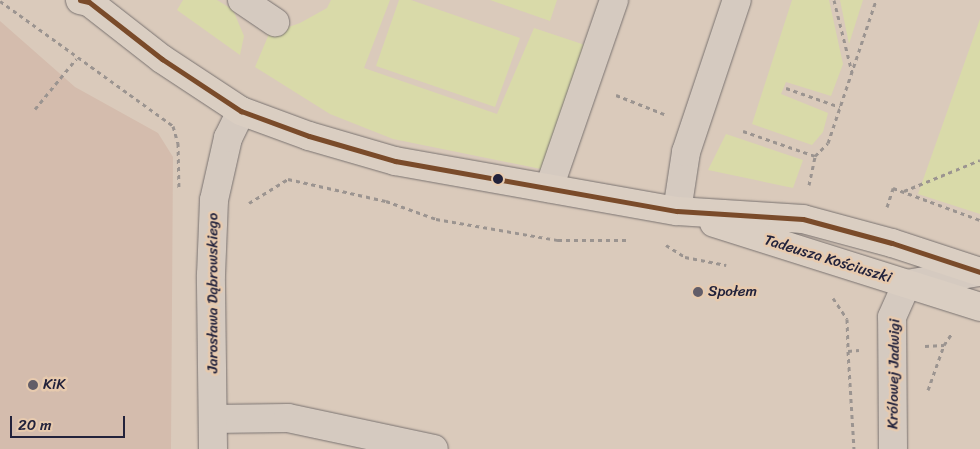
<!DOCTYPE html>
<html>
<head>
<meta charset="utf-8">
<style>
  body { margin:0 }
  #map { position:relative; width:980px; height:449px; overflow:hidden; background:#dacabb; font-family:Sriracha,sans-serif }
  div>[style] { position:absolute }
  .built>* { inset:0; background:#d4bcad }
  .green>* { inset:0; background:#d9daa9 }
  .path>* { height:3px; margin-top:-1.5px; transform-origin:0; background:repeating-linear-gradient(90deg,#9b9490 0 4px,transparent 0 8px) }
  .roads { filter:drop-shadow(0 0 1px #797270) drop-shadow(0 0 1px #797270) }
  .minor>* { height:28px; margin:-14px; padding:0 14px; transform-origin:14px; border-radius:14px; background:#d5cac0 }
  .major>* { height:28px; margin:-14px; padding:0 14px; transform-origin:14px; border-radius:14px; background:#dacec2 }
  .bus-1>* { height:5px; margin:-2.5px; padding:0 2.5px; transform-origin:2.5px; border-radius:2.5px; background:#7a4b2a }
  .dots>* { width:14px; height:14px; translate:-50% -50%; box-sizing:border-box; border:2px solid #e7caae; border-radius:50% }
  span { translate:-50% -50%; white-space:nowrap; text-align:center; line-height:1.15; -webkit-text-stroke:5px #e7caae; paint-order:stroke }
  .street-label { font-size:15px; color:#22223b }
  .poi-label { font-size:15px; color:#22223b }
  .left { translate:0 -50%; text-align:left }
  .scale { position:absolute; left:10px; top:416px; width:115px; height:22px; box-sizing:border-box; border:2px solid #22223b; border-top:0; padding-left:6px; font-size:15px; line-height:18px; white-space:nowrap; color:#22223b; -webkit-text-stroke:4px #e7caae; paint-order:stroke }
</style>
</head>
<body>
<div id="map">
  <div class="built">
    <div style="clip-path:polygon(0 21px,75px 87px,158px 133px,173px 157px,171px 449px,0 449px)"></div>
  </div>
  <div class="green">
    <div style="clip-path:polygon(183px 0,217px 0,233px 10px,244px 36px,240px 55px,177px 10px)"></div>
    <div style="clip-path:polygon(331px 0,390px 0,364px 68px,497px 114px,534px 28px,588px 46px,541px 169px,393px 139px,330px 114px,255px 67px,269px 34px,300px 23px,327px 8px)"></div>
    <div style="clip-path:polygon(399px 0,411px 0,520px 38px,495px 107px,376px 66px)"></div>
    <div style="clip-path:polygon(490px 0,557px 0,550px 21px)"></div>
    <div style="clip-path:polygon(792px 0,829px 0,843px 64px,831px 96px,786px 82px,781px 94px,828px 113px,823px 132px,812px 145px,752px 124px)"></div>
    <div style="clip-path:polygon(840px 0,863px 0,849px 44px)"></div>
    <div style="clip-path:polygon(980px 19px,980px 214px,918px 194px)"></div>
    <div style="clip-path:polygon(726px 134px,803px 160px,793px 188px,708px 170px)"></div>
  </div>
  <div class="path">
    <div style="left:834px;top:0;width:74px;rotate:76deg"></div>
    <div style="left:0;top:1px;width:213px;rotate:35.8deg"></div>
    <div style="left:173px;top:126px;width:18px;rotate:74deg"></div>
    <div style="left:178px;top:143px;width:46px;rotate:88.8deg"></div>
    <div style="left:786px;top:88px;width:57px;rotate:19.4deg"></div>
    <div style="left:616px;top:95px;width:52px;rotate:21.6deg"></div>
    <div style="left:35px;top:109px;width:65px;rotate:-50.6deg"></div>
    <div style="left:743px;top:131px;width:76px;rotate:19.1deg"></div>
    <div style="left:809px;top:185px;width:30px;rotate:-78deg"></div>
    <div style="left:815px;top:156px;width:18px;rotate:-45deg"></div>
    <div style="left:828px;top:143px;width:151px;rotate:-71.4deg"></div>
    <div style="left:904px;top:191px;width:82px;rotate:-22.2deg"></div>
    <div style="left:249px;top:203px;width:46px;rotate:-31.6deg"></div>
    <div style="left:288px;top:179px;width:100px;rotate:12.7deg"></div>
    <div style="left:386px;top:201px;width:53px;rotate:19.8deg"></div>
    <div style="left:436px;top:219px;width:124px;rotate:9.8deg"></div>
    <div style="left:558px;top:240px;width:71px"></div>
    <div style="left:887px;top:207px;width:20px;rotate:-72deg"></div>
    <div style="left:893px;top:188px;width:93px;rotate:20.2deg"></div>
    <div style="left:666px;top:245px;width:22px;rotate:32deg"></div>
    <div style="left:685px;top:257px;width:42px;rotate:11deg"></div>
    <div style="left:833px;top:298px;width:25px;rotate:56deg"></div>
    <div style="left:847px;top:319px;width:32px;rotate:88deg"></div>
    <div style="left:848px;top:351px;width:11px;rotate:-5deg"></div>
    <div style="left:925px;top:346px;width:19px;rotate:-3deg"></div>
    <div style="left:944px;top:345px;width:14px;rotate:-56deg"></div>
    <div style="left:848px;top:351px;width:98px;rotate:86.5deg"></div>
    <div style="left:928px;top:390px;width:48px;rotate:-70.4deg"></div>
  </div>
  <div class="roads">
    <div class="minor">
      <div style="left:242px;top:0;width:40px;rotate:34deg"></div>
      <div style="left:549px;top:188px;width:199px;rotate:-70.9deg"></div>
      <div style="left:677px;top:211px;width:60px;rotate:-81.3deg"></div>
      <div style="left:686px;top:152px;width:160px;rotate:-71.5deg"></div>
      <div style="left:213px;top:419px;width:75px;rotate:-0.8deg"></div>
      <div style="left:288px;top:418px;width:149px;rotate:12deg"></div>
      <div style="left:213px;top:449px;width:174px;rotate:-90.7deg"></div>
      <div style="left:211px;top:275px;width:75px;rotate:-87.7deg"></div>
      <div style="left:214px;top:200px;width:64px;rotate:-77.3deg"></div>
      <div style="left:228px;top:138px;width:30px;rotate:-64deg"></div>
      <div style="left:893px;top:449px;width:132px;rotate:-90.4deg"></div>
      <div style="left:892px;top:317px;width:36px;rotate:-66deg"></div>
      <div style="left:907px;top:284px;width:73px;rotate:-9.5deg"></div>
    </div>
    <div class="major">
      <div style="left:80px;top:0;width:9px;rotate:13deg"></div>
      <div style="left:89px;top:2px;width:93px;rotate:38deg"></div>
      <div style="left:162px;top:59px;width:95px;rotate:33.4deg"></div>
      <div style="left:241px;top:111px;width:72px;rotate:20.2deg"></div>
      <div style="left:309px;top:136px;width:90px;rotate:16.2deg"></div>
      <div style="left:395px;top:161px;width:286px;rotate:10.1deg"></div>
      <div style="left:677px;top:211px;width:126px;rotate:3.6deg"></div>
      <div style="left:803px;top:219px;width:92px;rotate:15.1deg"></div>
      <div style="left:892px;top:243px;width:93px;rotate:18.2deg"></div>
      <div style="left:714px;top:223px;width:279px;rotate:17.5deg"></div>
    </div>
  </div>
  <div class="bus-1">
    <div style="left:80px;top:0;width:9px;rotate:13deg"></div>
    <div style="left:89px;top:2px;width:93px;rotate:38deg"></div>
    <div style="left:162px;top:59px;width:95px;rotate:33.4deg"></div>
    <div style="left:241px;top:111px;width:72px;rotate:20.2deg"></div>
    <div style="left:309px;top:136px;width:90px;rotate:16.2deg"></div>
    <div style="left:395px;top:161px;width:286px;rotate:10.1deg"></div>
    <div style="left:677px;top:211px;width:126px;rotate:3.6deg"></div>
    <div style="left:803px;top:219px;width:92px;rotate:15.1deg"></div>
    <div style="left:892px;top:243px;width:93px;rotate:18.2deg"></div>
  </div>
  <div class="dots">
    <div style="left:498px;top:179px;background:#22223b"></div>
    <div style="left:698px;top:292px;background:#625d68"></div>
    <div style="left:33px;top:385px;background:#625d68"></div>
  </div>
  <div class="street-label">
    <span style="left:828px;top:259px;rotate:17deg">Tadeusza Kościuszki</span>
    <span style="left:213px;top:293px;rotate:-90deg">Jarosława Dąbrowskiego</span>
    <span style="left:894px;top:374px;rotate:-89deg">Królowej Jadwigi</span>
  </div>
  <div class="poi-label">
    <span class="left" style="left:708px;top:292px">Społem</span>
    <span class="left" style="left:43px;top:385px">KiK</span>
  </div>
  <div class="scale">20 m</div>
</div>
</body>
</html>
